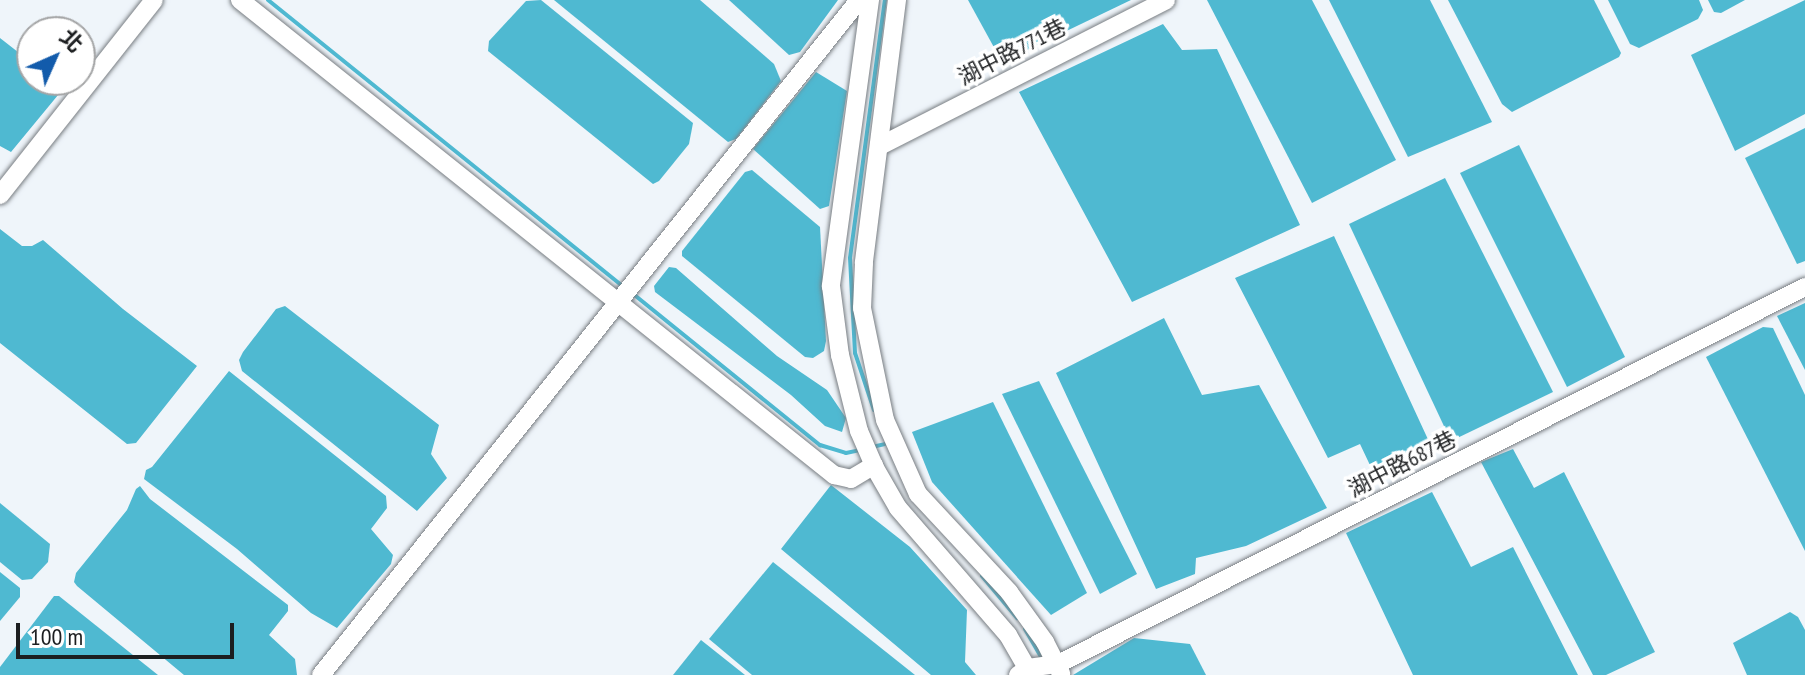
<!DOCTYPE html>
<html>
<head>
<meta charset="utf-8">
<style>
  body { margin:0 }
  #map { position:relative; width:1805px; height:675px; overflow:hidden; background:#eff5fa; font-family:"PT Sans Narrow","Noto Sans TC",sans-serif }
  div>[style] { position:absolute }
  .water>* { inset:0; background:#4fb9d1 }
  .stream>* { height:4px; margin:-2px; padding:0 2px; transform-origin:2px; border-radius:2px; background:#4fb9d1 }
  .roads { filter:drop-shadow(0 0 2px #787d82) drop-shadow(0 0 2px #787d82) }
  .minor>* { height:18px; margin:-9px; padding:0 9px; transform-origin:9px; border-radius:9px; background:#fff }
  span { translate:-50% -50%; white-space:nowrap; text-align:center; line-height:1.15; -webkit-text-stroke:7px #fff; paint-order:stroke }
  .street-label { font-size:22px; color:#1c1e20 }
  .north { position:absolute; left:16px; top:16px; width:80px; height:80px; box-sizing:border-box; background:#fff; border:2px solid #a4a5a6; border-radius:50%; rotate:45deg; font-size:22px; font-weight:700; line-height:32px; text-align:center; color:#1c1e20 }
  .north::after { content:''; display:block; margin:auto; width:28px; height:36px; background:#125bab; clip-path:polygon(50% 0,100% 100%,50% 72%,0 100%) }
  .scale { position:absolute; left:16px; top:623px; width:218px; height:36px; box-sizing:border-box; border:4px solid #1c1e20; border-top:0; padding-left:10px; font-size:24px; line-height:28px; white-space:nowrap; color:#1c1e20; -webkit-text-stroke:6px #fff; paint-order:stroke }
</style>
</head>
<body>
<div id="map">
  <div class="water">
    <div style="clip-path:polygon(541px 0,693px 123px,689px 144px,659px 181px,653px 184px,488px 51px,489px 41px,526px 1px)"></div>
    <div style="clip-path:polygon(554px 0,700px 0,774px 64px,781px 81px,736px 139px,728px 142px)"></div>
    <div style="clip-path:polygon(729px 0,838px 0,800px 52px,789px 55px)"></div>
    <div style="clip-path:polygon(968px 0,1131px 0,1002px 62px)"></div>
    <div style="clip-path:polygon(1207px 0,1312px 0,1396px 160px,1312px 203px)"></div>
    <div style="clip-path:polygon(1329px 0,1430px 0,1492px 122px,1408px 157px)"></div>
    <div style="clip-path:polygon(1448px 0,1594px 0,1621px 53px,1619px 57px,1512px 112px,1502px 104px)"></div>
    <div style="clip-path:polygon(1608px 0,1699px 0,1703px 10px,1698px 19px,1639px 48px,1630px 44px)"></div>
    <div style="clip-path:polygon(1708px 0,1745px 0,1721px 13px,1714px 12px)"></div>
    <div style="clip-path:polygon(1805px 0,1805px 114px,1735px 151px,1691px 55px)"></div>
    <div style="clip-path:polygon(1163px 24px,1182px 50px,1217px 49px,1300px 225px,1132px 302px,1019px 92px)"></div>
    <div style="clip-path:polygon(0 38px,32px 63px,32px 80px,54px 80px,63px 89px,11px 152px,0 146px)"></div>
    <div style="clip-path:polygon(816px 72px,847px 91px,829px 206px,820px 209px,753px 149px)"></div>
    <div style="clip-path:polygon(1805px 128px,1805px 261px,1797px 264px,1745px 158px)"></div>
    <div style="clip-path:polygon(1519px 145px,1625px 357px,1567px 387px,1460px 173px)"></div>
    <div style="clip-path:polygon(752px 170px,820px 227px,826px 341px,824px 351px,813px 358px,805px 357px,682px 256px,682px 251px,745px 172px)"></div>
    <div style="clip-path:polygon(1445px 178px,1553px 392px,1451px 441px,1349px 224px)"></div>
    <div style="clip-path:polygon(0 229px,22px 246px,32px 246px,43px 240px,123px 309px,197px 366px,136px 443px,127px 444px,0 343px)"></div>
    <div style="clip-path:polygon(1334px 236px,1432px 448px,1377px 480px,1360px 444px,1328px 458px,1235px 278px)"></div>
    <div style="clip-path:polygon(669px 267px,676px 268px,777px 356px,827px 390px,846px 418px,842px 432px,825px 426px,791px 395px,655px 292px,654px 286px)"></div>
    <div style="clip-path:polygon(1805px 303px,1805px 370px,1777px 316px)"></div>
    <div style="clip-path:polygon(285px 306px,439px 425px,431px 454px,447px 478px,417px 511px,242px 371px,239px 360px,243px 352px,276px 309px)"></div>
    <div style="clip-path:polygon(1164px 318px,1202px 395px,1259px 385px,1327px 508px,1246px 546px,1196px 558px,1195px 574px,1156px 589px,1056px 373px)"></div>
    <div style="clip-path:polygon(1763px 327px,1773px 328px,1805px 395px,1805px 551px,1706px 357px)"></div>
    <div style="clip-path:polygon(229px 371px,386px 496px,387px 508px,371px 529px,393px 555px,391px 564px,337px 628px,311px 613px,237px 549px,144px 479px,146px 470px,152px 467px)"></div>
    <div style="clip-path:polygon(1039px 381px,1137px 574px,1100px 594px,1002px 394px)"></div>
    <div style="clip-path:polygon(993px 402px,1087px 593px,1051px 615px,932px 482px,912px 432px)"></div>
    <div style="clip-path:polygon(1513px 449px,1534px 488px,1564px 472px,1655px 652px,1606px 675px,1593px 675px,1481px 462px)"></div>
    <div style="clip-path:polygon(831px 485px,910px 547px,967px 610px,965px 662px,976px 675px,931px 675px,781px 549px)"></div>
    <div style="clip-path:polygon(140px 486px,150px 499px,288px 605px,288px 611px,269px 635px,295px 659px,297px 675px,184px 675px,77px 586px,74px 582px,76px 573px,127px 510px,136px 489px)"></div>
    <div style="clip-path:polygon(1432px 492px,1471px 567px,1513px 547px,1578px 675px,1413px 675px,1346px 533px)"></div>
    <div style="clip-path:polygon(0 503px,50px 544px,48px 562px,32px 579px,22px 580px,0 562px)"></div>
    <div style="clip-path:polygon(773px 562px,915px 675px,752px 675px,709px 639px)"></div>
    <div style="clip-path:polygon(0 572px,20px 588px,20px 597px,0 621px)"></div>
    <div style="clip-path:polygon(54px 596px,59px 596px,158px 675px,0 675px,0 667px)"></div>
    <div style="clip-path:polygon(1790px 612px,1798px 617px,1805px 630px,1805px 675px,1747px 675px,1733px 643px)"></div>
    <div style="clip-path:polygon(1134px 638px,1190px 644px,1206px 675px,1073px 675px)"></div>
    <div style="clip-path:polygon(701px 640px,745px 675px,673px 675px)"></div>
  </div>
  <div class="stream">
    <div style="left:268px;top:0;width:459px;rotate:38.9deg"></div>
    <div style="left:632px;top:293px;width:242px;rotate:39deg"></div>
    <div style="left:820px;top:445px;width:27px;rotate:17deg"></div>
    <div style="left:846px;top:453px;width:14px;rotate:-12deg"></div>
    <div style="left:874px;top:410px;width:60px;rotate:-108.4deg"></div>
    <div style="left:855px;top:353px;width:95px;rotate:-93deg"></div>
    <div style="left:850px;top:258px;width:260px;rotate:-82.3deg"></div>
    <div style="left:872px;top:447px;width:13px;rotate:-13deg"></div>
    <div style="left:982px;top:576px;width:55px;rotate:50.2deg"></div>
    <div style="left:1025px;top:629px;width:34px;rotate:60deg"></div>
  </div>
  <div class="roads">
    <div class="minor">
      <div style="left:240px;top:0;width:761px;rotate:38.65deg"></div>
      <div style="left:834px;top:475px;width:17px;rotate:13deg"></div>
      <div style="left:851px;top:479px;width:27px;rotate:-31deg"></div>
      <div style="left:870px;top:0;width:289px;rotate:97.8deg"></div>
      <div style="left:831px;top:286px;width:70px;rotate:82.6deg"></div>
      <div style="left:840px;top:355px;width:78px;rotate:76deg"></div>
      <div style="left:859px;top:431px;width:40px;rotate:66.6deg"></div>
      <div style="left:875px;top:468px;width:46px;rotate:60.1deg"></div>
      <div style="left:898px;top:508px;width:168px;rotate:49.1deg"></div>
      <div style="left:1008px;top:635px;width:46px;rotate:60.1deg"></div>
      <div style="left:897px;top:0;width:265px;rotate:97.2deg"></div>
      <div style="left:864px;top:263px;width:45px;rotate:92.5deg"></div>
      <div style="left:862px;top:308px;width:114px;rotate:78.4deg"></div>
      <div style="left:885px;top:420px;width:81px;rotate:66deg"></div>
      <div style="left:918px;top:494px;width:134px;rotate:47.1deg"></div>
      <div style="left:1009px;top:592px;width:62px;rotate:54.2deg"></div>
      <div style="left:1045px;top:642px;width:36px;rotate:63deg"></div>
      <div style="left:880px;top:146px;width:321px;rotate:-27deg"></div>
      <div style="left:0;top:195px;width:248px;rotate:-51.7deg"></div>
      <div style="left:321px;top:675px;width:863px;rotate:-51.44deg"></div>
      <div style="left:1018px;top:675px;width:12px;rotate:-35deg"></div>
      <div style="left:1028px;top:668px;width:30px;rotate:-8deg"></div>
      <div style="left:1058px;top:664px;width:837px;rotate:-26.78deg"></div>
    </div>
  </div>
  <div class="street-label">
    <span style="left:1012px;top:52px;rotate:-27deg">湖中路771巷</span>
    <span style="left:1402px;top:464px;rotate:-27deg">湖中路687巷</span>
  </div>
  <div class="north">北</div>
  <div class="scale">100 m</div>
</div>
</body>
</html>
